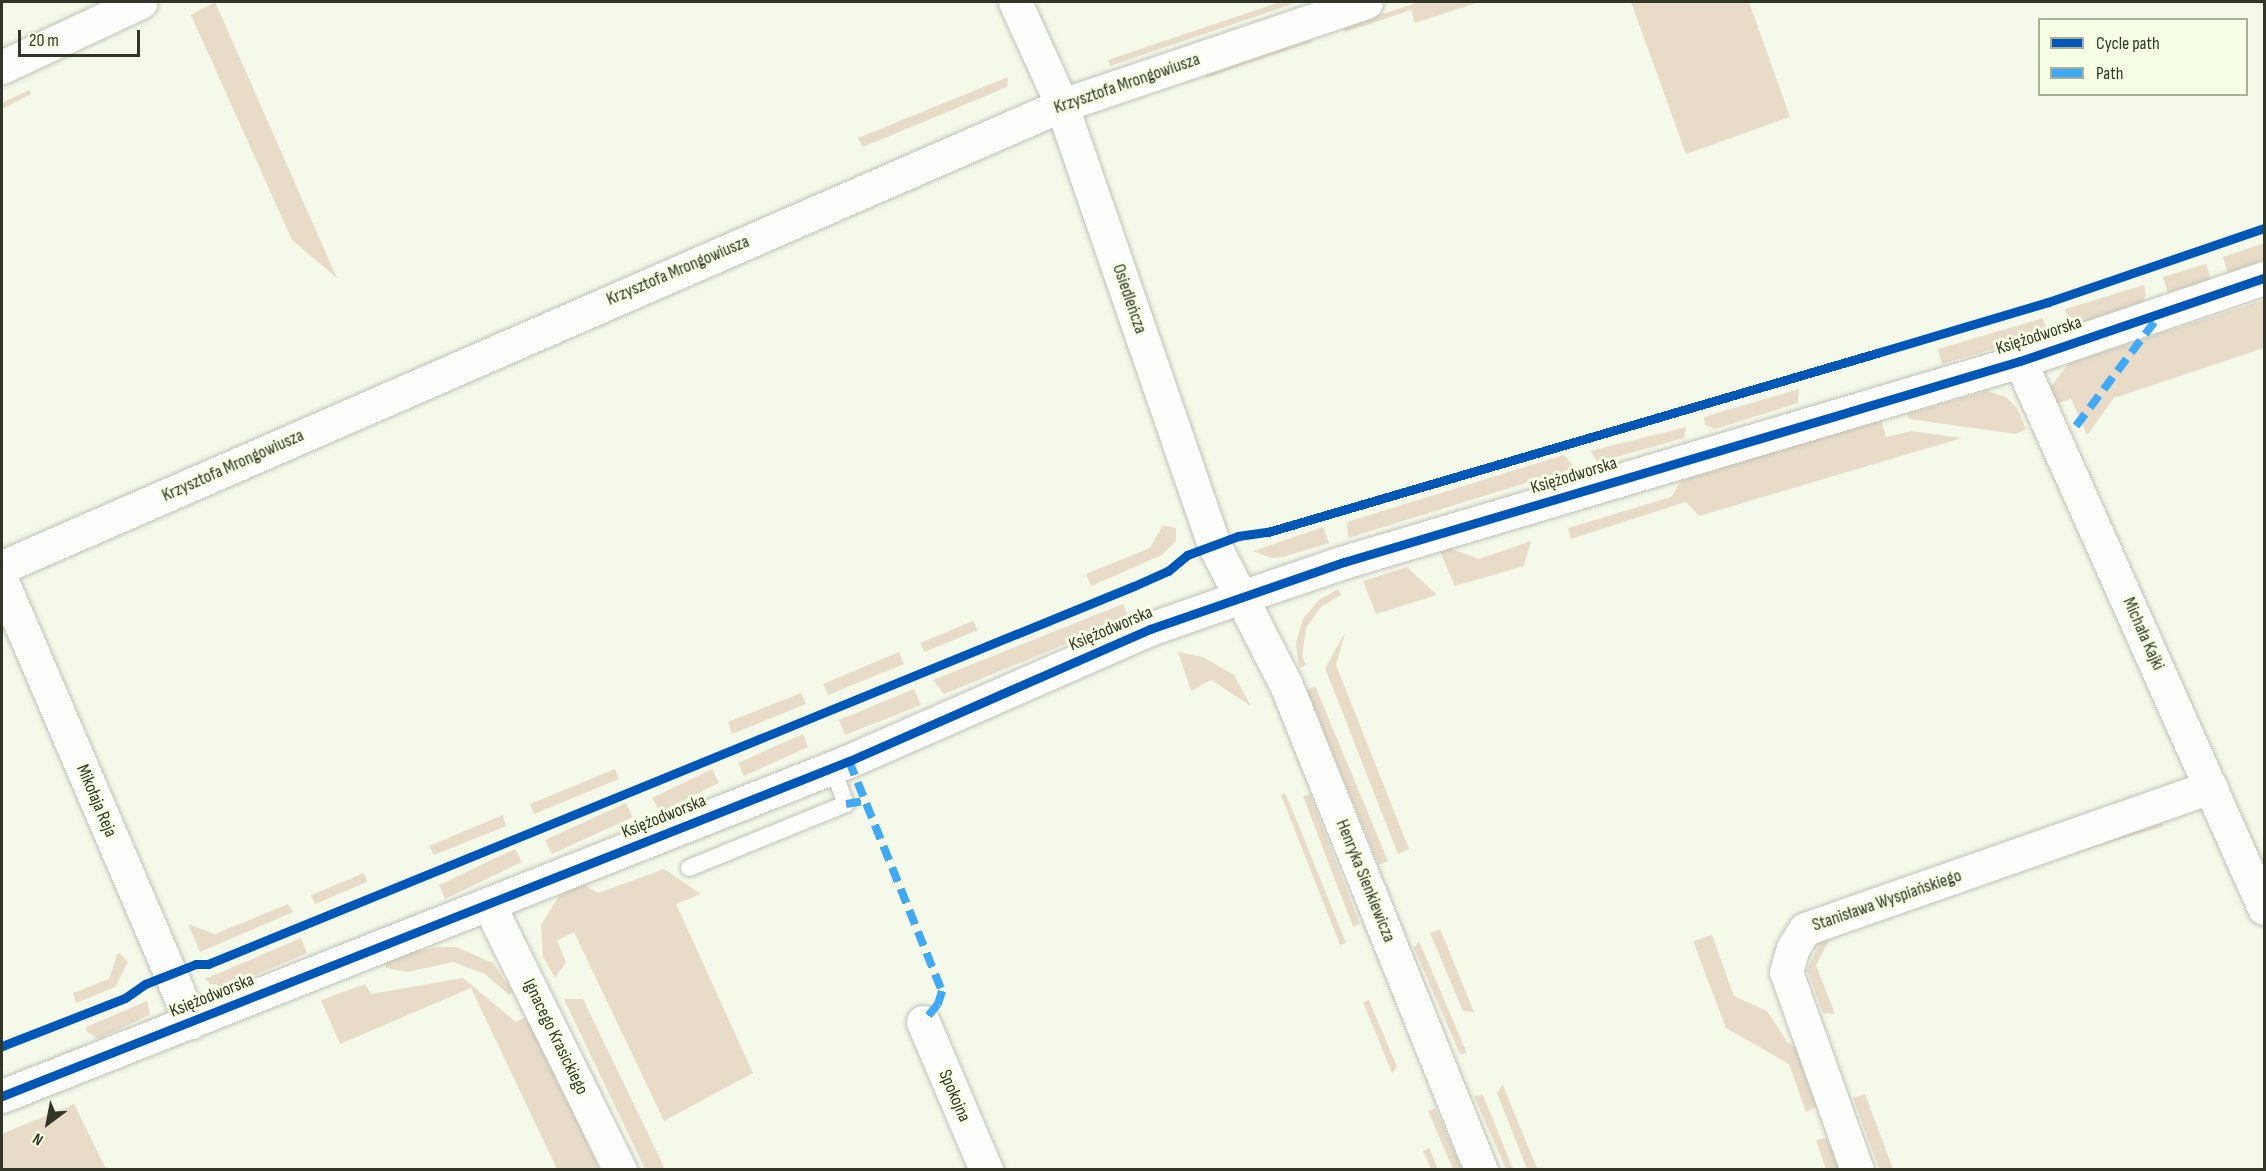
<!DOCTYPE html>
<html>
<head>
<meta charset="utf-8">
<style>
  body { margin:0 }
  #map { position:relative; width:2266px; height:1171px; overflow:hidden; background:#f4f9ea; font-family:"Sofia Sans Condensed",sans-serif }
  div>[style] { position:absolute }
  .green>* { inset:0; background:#e8dcc8 }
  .roads { filter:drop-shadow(0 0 2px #bec2b5) drop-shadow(0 0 2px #bec2b5) }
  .lane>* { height:16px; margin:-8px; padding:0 8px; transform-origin:8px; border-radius:8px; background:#fdfefc }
  .street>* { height:33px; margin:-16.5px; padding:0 16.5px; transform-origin:16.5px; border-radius:16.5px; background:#fdfefc }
  .secondary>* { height:33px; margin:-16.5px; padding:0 16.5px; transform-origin:16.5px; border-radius:16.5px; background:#fdfefc }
  .quiet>* { height:8px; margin-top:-4px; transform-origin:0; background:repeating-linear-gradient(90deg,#3fa9f5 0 15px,transparent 0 23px) }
  .cycleway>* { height:9px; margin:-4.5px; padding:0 4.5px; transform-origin:4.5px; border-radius:4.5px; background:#0057b8 }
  span { translate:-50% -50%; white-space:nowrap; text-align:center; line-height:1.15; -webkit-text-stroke:6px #f7ffe4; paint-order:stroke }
  .street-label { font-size:18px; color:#323629 }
  .frame { position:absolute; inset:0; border:3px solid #323629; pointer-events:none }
  .legend { position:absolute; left:2038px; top:18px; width:210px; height:78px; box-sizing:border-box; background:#f7ffe4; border:2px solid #a8af99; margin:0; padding:8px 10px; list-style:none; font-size:18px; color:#323629 }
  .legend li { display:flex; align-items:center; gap:12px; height:30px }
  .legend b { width:30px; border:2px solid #a8af99 }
  .north { position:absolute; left:18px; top:1093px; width:60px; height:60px; -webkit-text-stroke:4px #f7ffe4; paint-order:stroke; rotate:212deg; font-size:16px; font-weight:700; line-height:24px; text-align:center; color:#323629 }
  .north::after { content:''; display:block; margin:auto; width:21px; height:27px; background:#323629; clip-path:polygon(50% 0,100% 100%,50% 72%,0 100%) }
  .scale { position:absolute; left:18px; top:30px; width:122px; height:27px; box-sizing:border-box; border:3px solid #323629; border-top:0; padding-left:8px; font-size:18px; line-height:21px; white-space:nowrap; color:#323629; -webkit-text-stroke:4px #f7ffe4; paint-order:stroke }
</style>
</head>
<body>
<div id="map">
  <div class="green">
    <div style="clip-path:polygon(215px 2px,337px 278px,292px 240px,191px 15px)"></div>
    <div style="clip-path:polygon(1280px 2px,1298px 2px,1110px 66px,1108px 60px)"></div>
    <div style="clip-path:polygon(1419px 2px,1480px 2px,1415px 23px,1411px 10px,1345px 32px,1343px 27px)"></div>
    <div style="clip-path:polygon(1631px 2px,1749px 2px,1790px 117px,1686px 154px)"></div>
    <div style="clip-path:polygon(1311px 37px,1312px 42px,1206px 78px,1205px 73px)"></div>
    <div style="clip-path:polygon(1008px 77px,1007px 87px,863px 147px,858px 138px)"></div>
    <div style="clip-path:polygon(29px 90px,31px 94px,2px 109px,2px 103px)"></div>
    <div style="clip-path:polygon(2264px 243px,2264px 260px,2228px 273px,2223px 257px)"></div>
    <div style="clip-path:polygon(2206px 264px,2211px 280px,2168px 293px,2163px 277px)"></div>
    <div style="clip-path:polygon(2144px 285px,2146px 295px,2142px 303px,2072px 330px,2065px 309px)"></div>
    <div style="clip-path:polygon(2264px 300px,2264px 348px,2114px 398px,2087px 435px,2071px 399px,2056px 404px,2051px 386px,2069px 363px)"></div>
    <div style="clip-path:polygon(2043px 318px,2048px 333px,1942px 364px,1938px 349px)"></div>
    <div style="clip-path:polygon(1799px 389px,1798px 403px,1715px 429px,1705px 425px,1704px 417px)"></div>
    <div style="clip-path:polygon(1987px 391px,2006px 397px,2017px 408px,2026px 429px,2016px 434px,1909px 419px,1907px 414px)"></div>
    <div style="clip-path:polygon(1880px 417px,1886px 437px,1911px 431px,1962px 438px,1699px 516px,1686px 502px,1571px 539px,1568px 528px,1671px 497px,1681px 481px)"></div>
    <div style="clip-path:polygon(1686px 427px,1684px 438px,1598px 462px,1590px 451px)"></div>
    <div style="clip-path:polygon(1564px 455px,1572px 464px,1568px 470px,1348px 538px,1347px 522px)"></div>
    <div style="clip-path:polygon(1163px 525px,1176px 528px,1176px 541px,1162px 555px,1091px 586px,1086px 574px,1150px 548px)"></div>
    <div style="clip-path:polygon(1323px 527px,1329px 543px,1283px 557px,1271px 558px,1253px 551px)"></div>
    <div style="clip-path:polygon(1531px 541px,1524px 566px,1455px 586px,1440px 552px,1449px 548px,1479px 559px)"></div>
    <div style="clip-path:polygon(1407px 567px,1437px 595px,1376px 614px,1363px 581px)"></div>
    <div style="clip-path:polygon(1338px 589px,1341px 595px,1321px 607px,1306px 628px,1302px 656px,1306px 665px,1299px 668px,1296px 643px,1303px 619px,1319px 600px)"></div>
    <div style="clip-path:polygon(1123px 604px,1129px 618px,944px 694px,933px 680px)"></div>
    <div style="clip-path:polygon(973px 621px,978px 630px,924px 652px,920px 643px)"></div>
    <div style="clip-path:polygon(1345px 633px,1336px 665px,1409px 849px,1398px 854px,1325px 668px)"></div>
    <div style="clip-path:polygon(899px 652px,904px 664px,828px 695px,823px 684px)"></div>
    <div style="clip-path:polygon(1178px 652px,1203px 657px,1234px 675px,1251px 706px,1211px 680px,1191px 691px)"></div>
    <div style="clip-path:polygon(1315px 686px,1388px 861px,1379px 865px,1307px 690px)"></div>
    <div style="clip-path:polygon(914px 689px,921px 705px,845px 735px,839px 720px)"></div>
    <div style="clip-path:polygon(801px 693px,806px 704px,732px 734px,728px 722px)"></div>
    <div style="clip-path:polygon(803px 734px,808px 747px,744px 776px,738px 763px)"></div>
    <div style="clip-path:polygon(615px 769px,619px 779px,534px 814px,530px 804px)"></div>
    <div style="clip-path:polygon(712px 769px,719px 783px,660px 812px,652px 798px)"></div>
    <div style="clip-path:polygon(1285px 793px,1299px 826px,1346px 943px,1340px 945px,1281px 795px)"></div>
    <div style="clip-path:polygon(1310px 794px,1360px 924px,1353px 927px,1303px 796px)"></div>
    <div style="clip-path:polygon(626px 803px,633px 817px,552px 854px,545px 840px)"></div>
    <div style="clip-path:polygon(503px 815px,506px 826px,434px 855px,429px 846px)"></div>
    <div style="clip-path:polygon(2160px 823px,2164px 826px,2076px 853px,2076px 847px)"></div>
    <div style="clip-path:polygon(515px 849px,522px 862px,445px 899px,439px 885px)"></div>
    <div style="clip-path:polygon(664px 869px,701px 894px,676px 904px,753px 1073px,664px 1121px,574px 932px,557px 941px,566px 962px,555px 978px,543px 957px,541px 925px,559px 896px,580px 882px,598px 893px)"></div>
    <div style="clip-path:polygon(364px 873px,367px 882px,315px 904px,311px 895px)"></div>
    <div style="clip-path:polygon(288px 904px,293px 912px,200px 952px,188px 924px,215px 934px)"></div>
    <div style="clip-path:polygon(1440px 929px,1474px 1012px,1463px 1011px,1430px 933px)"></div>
    <div style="clip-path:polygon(1835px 930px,1816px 965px,1835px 1014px,1823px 1013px,1807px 970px,1821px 940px)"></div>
    <div style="clip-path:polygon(1712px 935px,1734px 996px,1767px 1011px,1788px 1043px,1800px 1050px,1818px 1106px,1806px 1112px,1789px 1064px,1726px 1028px,1693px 941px)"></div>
    <div style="clip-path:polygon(301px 938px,307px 953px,229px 986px,210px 984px,205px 979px)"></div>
    <div style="clip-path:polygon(1419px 941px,1467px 1053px,1460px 1054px,1414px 948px)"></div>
    <div style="clip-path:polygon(438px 947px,456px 947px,493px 963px,513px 992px,509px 995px,485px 974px,453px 962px,407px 972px,386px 968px,386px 963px,412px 952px)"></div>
    <div style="clip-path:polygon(118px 952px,128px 962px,115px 987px,76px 1003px,73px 993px,109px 979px)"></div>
    <div style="clip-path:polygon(463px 978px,516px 1022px,529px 1015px,599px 1169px,557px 1169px,471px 988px,340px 1044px,321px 1000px,365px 984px,371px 994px)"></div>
    <div style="clip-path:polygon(564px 999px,583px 999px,665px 1169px,645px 1169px)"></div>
    <div style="clip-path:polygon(1369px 1000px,1397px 1067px,1392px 1073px,1363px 1002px)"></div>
    <div style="clip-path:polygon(147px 1001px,150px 1014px,139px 1020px,98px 1039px,86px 1031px,86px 1027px)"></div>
    <div style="clip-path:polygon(1503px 1084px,1506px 1093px,1537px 1168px,1527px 1169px,1497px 1093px)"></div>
    <div style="clip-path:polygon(1865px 1094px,1893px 1169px,1879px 1169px,1853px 1098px)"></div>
    <div style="clip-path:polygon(1483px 1095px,1513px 1169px,1506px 1169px,1474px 1096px)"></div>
    <div style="clip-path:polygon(74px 1104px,106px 1169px,2px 1169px,2px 1134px)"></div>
    <div style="clip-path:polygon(1435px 1108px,1462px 1169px,1453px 1169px,1428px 1111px)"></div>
    <div style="clip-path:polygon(1827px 1138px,1839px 1169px,1826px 1169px,1816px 1140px)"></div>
    <div style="clip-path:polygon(1429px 1148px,1438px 1169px,1431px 1169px,1423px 1151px)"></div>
  </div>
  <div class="roads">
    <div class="lane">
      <div style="left:689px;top:868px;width:170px;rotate:-22.2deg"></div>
      <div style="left:846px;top:804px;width:40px;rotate:-111deg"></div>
    </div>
    <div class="street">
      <div style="left:2px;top:67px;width:153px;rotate:-25.1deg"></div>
      <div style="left:2020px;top:361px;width:599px;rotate:65.96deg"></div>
      <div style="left:2px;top:567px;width:1156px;rotate:-23.55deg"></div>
      <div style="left:1062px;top:105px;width:321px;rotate:-18.7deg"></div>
      <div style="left:2px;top:581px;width:480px;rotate:66.8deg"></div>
      <div style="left:489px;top:905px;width:296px;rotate:63.7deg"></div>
      <div style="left:923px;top:1022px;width:161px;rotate:66.9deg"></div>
      <div style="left:2px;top:1096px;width:911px;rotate:-21.58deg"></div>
      <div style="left:849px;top:761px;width:329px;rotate:-23.7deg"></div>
      <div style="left:1150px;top:629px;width:96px;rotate:-19.4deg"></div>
      <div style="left:1241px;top:597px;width:59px;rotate:-117.4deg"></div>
      <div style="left:1214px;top:545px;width:466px;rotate:-109.1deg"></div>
      <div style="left:1062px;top:105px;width:113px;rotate:-114.5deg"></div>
      <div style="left:1857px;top:1170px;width:210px;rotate:-109.7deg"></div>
      <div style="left:1786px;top:972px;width:25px;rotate:-74deg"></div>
      <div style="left:1793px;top:948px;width:22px;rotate:-58deg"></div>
      <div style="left:1805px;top:929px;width:430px;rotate:-19.3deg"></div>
    </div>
    <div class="secondary">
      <div style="left:1481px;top:1170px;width:523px;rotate:-111.9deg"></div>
      <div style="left:1286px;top:685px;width:99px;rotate:-117.1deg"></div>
      <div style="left:1241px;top:597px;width:109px;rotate:-18.8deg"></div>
      <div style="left:1344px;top:562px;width:705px;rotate:-16.56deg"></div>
      <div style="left:2020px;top:361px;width:258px;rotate:-18.8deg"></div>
    </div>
  </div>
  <div class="quiet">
    <div style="left:2076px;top:426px;width:141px;rotate:-53deg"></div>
    <div style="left:849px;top:761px;width:248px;rotate:68deg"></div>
    <div style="left:942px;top:991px;width:14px;rotate:107deg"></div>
    <div style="left:938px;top:1004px;width:23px;rotate:130deg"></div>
    <div style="left:846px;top:804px;width:19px;rotate:-9deg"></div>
  </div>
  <div class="cycleway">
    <div style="left:2px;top:1046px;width:132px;rotate:-21.3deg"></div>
    <div style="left:125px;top:998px;width:24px;rotate:-35deg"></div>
    <div style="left:145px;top:984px;width:55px;rotate:-21.4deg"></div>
    <div style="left:196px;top:964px;width:12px"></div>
    <div style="left:208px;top:964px;width:1000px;rotate:-22.21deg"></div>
    <div style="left:1134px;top:586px;width:37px;rotate:-24deg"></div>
    <div style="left:1168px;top:571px;width:25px;rotate:-40deg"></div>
    <div style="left:1187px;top:555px;width:54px;rotate:-20.4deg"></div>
    <div style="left:1238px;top:536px;width:30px;rotate:-8deg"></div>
    <div style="left:1268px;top:532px;width:635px;rotate:-16.38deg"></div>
    <div style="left:1877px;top:353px;width:178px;rotate:-16.6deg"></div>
    <div style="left:2048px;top:302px;width:228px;rotate:-18.9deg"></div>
    <div style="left:2px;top:1096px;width:911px;rotate:-21.58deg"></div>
    <div style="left:849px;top:761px;width:329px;rotate:-23.7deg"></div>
    <div style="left:1150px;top:629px;width:205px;rotate:-19.1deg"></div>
    <div style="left:1344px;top:562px;width:705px;rotate:-16.56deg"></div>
    <div style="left:2020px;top:361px;width:258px;rotate:-18.8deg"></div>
  </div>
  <div class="street-label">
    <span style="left:1127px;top:84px;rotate:-19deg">Krzysztofa Mrongowiusza</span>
    <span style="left:678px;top:271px;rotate:-23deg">Krzysztofa Mrongowiusza</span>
    <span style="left:1129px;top:299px;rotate:71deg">Osiedleńcza</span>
    <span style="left:2039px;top:336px;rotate:-18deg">Księżodworska</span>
    <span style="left:233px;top:466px;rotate:-24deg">Krzysztofa Mrongowiusza</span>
    <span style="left:1574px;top:476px;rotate:-17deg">Księżodworska</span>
    <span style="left:1111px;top:629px;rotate:-23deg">Księżodworska</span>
    <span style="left:2143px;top:634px;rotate:66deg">Michała Kajki</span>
    <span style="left:96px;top:801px;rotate:67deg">Mikołaja Reja</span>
    <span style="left:664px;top:817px;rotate:-22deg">Księżodworska</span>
    <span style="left:1365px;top:881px;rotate:68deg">Henryka Sienkiewicza</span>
    <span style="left:1887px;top:901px;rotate:-19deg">Stanisława Wyspiańskiego</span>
    <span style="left:212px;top:996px;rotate:-22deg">Księżodworska</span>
    <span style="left:555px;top:1037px;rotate:64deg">Ignacego Krasickiego</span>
    <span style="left:954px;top:1096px;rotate:67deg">Spokojna</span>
  </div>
  <div class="frame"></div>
  <ul class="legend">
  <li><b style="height:8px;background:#0057b8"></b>Cycle path</li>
  <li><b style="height:8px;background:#3fa9f5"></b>Path</li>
  </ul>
  <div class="north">N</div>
  <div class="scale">20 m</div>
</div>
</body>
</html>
